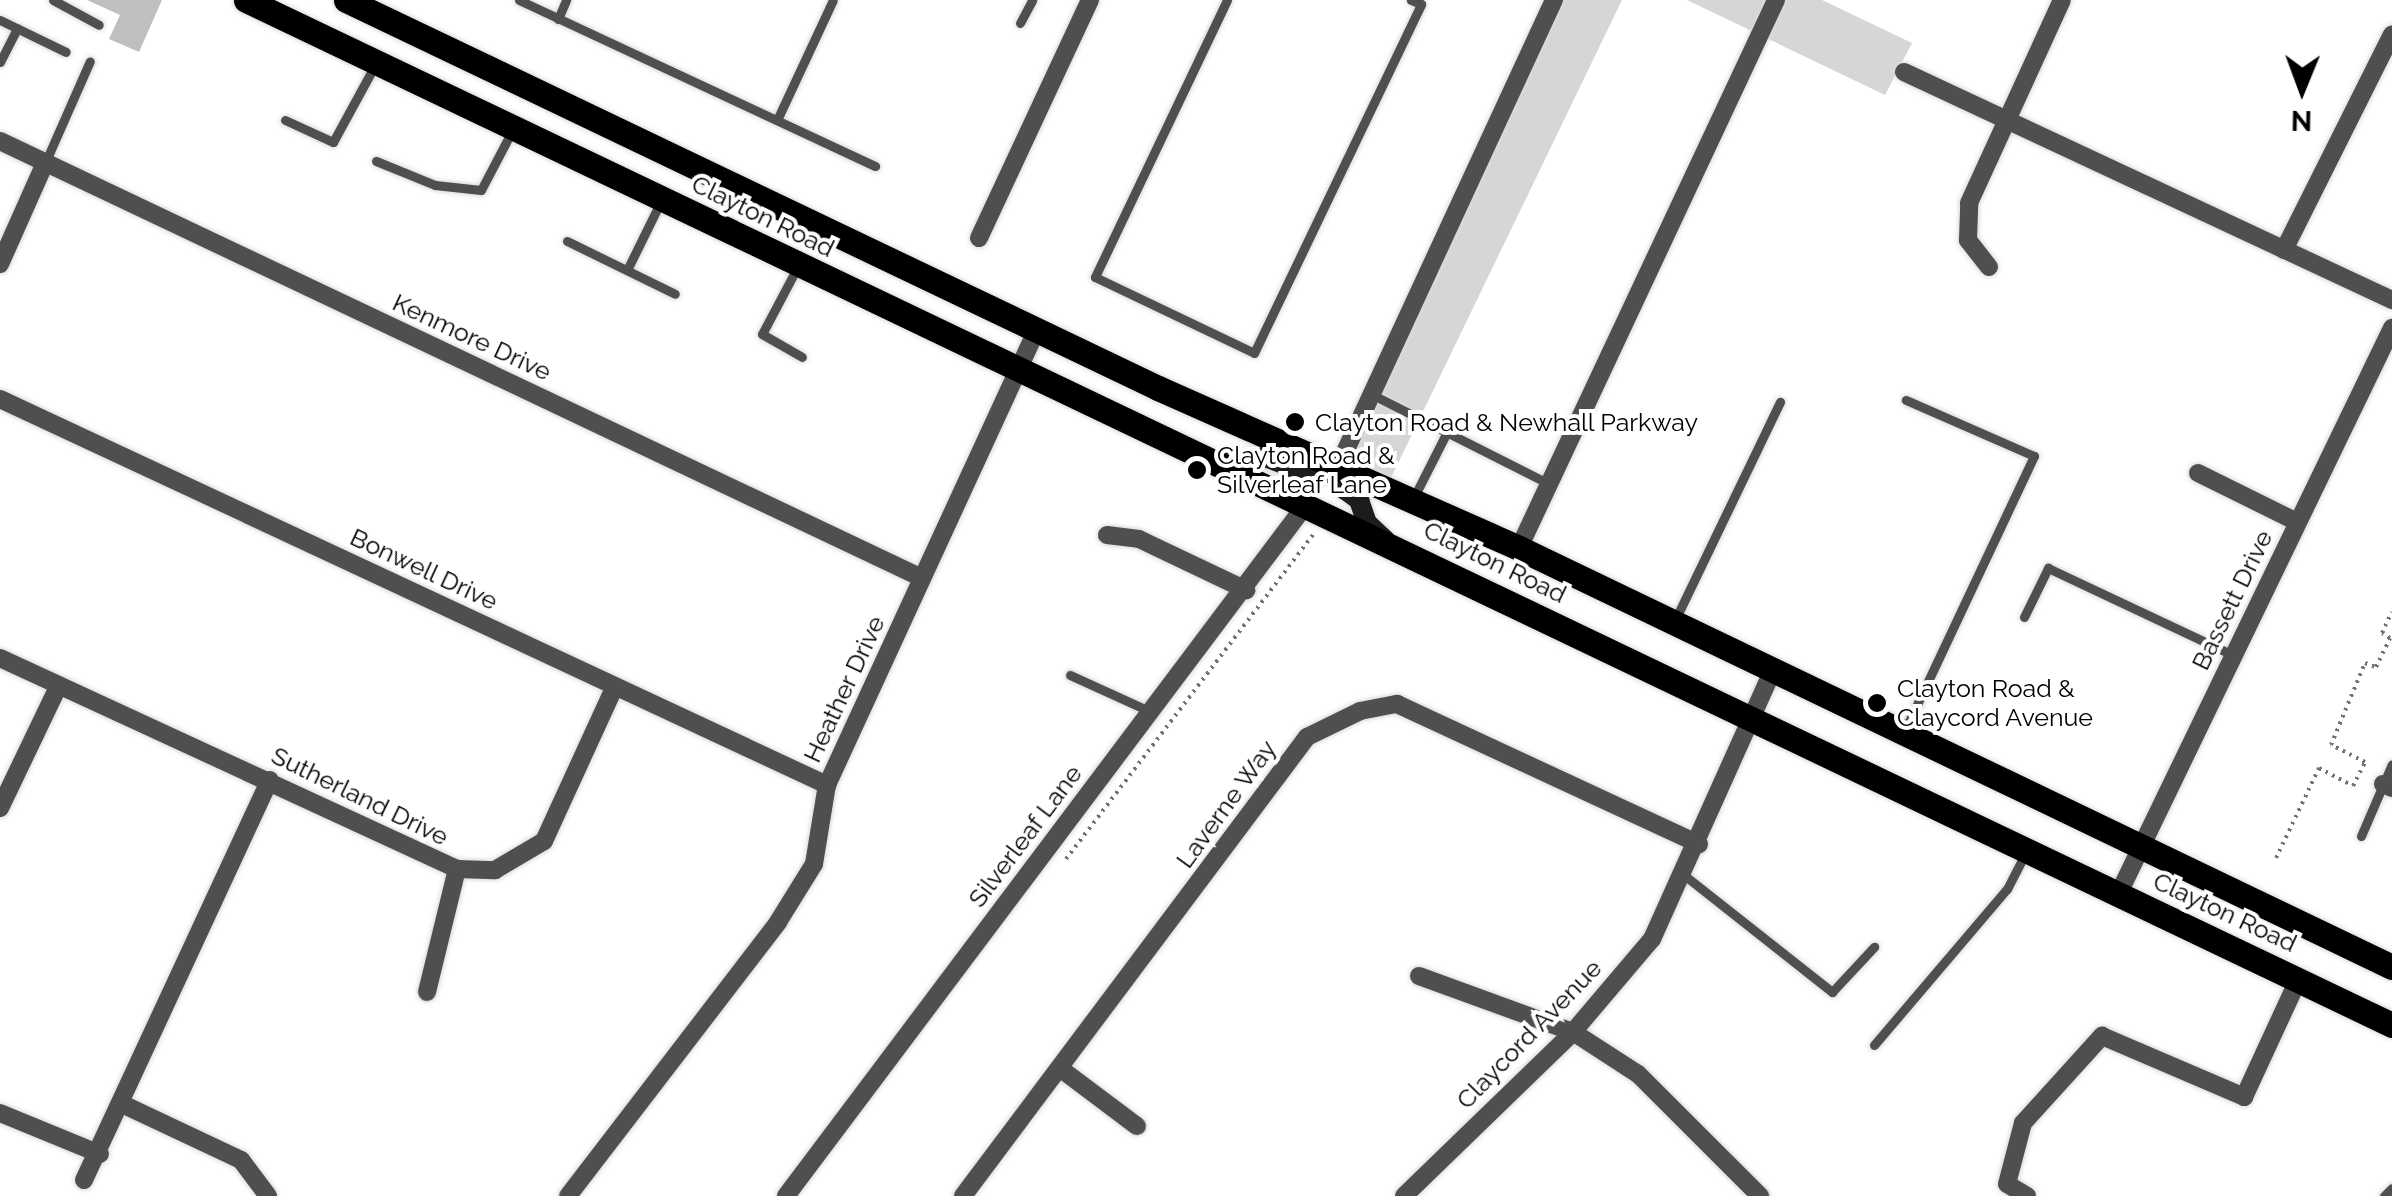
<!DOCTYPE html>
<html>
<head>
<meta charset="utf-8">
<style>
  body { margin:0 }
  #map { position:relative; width:2392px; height:1196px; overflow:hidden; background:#fff; font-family:Raleway,sans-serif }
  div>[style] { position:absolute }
  .green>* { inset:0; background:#d6d6d6 }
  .building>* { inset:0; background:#bfbfbf }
  .path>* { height:4px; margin-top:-2px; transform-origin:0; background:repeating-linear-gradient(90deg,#717171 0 2.5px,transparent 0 7.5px) }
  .roads { filter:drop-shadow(0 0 2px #dbdbdb) drop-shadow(0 0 2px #dbdbdb) }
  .lane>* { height:9px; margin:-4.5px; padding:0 4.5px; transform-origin:4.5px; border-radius:4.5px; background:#4f4f4f }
  .street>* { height:18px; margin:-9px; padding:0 9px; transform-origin:9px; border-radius:9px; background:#4f4f4f }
  .secondary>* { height:20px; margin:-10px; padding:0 10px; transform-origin:10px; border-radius:10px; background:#1c1c1c }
  .primary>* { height:25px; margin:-12.5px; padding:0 12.5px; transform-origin:12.5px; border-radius:12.5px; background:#000 }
  .dots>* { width:28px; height:28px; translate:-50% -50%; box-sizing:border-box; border:5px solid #fff; border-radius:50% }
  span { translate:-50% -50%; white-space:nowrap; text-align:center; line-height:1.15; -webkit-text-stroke:8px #fff; paint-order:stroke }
  .street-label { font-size:25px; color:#000 }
  .poi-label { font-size:25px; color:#000 }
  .left { translate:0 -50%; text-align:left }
  .north { position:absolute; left:2252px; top:40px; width:100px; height:100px; -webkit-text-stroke:8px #fff; paint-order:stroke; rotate:181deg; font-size:28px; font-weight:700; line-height:40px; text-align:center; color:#000 }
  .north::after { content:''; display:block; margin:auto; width:35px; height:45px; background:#000; clip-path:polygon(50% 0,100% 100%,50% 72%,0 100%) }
</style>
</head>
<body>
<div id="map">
  <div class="green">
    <div style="clip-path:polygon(1554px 0,1622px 0,1386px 488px,1338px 467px)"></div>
    <div style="clip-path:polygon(1687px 0,1822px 0,1912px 43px,1885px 95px)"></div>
  </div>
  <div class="building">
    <div style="clip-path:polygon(87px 0,162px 0,139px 52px,109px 39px,120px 15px)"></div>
  </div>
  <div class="path">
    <div style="left:2276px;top:858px;width:100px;rotate:-64.5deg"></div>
    <div style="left:2319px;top:768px;width:38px;rotate:28deg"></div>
    <div style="left:2353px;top:786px;width:27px;rotate:-63deg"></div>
    <div style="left:2365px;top:762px;width:38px;rotate:-153deg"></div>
    <div style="left:2331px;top:745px;width:89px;rotate:-67.5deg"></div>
    <div style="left:2365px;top:663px;width:12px;rotate:20deg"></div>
    <div style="left:2376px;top:667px;width:32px;rotate:-64deg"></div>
    <div style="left:2390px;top:638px;width:9px;rotate:-148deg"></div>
    <div style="left:2382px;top:633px;width:23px;rotate:-65deg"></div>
    <div style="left:1066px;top:859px;width:411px;rotate:-52.7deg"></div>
  </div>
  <div class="roads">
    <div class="lane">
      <div style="left:53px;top:0;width:52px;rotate:28.5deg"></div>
      <div style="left:519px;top:0;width:393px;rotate:25deg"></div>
      <div style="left:1227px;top:0;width:307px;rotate:115.5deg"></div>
      <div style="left:1095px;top:277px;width:176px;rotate:25.5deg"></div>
      <div style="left:1254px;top:353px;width:387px;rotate:-64.4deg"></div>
      <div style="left:1421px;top:4px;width:11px;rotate:-158deg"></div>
      <div style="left:558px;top:19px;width:21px;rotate:-67deg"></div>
      <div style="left:0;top:20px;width:73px;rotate:25.9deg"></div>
      <div style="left:1020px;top:23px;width:26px;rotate:-62deg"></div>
      <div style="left:0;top:62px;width:38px;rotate:-63deg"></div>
      <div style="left:285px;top:120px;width:53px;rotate:24.6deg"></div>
      <div style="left:333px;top:142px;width:88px;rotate:-61.4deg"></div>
      <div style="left:777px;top:120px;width:132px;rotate:-65deg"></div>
      <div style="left:376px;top:161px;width:64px;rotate:22.1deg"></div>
      <div style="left:435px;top:185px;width:46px;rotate:6.2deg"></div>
      <div style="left:481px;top:190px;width:67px;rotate:-62.3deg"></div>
      <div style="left:45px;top:163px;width:111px;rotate:-66.2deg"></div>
      <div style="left:567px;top:241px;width:120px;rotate:26.1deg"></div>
      <div style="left:798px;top:266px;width:77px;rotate:117.9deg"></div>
      <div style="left:762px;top:334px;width:46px;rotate:29.9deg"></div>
      <div style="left:627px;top:270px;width:77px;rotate:-63.8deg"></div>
      <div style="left:1373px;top:395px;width:197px;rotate:26.8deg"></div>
      <div style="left:1414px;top:497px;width:73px;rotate:-63.1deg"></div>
      <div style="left:2024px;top:617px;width:55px;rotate:-63.9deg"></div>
      <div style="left:2048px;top:568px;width:204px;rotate:25.2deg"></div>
      <div style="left:1676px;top:618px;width:240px;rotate:-64.3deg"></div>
      <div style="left:1070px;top:675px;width:87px;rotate:24.5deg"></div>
      <div style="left:1905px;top:730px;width:303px;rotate:-64.8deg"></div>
      <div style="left:2034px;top:456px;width:140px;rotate:-156.4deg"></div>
      <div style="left:2361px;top:836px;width:78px;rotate:-66.7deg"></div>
      <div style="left:1684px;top:875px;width:189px;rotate:38.3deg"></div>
      <div style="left:1832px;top:992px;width:62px;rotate:-47deg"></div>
      <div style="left:1874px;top:1045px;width:205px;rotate:-49.6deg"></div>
      <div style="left:2007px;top:889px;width:42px;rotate:-62.8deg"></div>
      <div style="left:2384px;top:1196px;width:11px;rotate:-45deg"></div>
    </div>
    <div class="street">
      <div style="left:1904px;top:72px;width:539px;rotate:25.04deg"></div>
      <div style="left:0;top:141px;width:1020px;rotate:25.36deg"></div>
      <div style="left:979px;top:238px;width:263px;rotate:-65deg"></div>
      <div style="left:2284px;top:250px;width:241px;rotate:-63.4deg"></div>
      <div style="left:0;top:264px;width:111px;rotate:-66deg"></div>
      <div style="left:1989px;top:267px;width:34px;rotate:-128deg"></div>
      <div style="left:1968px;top:240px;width:37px;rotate:-88deg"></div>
      <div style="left:1969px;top:203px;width:223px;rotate:-65.4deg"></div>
      <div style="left:0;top:399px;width:913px;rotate:25.02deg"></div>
      <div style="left:1338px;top:467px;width:515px;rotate:-65.18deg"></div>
      <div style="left:2198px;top:473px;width:110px;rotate:26.3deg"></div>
      <div style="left:1107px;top:535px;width:32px;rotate:7deg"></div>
      <div style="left:1139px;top:539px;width:119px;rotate:25.5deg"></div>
      <div style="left:1519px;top:548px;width:605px;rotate:-64.87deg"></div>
      <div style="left:0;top:658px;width:503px;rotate:24.78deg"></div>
      <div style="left:457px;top:869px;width:38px;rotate:2deg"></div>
      <div style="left:495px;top:870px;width:57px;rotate:-30.6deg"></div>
      <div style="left:544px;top:841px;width:170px;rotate:-65.4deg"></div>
      <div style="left:2383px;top:784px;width:10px;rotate:24deg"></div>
      <div style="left:0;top:808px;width:136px;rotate:-64.4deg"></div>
      <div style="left:2118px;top:895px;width:630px;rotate:-64.21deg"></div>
      <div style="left:1419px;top:976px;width:164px;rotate:20deg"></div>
      <div style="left:1573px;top:1032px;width:77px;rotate:32.9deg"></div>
      <div style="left:1638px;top:1074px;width:173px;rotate:45deg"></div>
      <div style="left:427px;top:992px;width:127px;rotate:-76.3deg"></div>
      <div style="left:1061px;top:1069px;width:95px;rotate:36.9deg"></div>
      <div style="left:120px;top:1103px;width:134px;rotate:25.2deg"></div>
      <div style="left:241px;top:1160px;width:45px;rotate:53.1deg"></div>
      <div style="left:0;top:1113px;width:108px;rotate:22.3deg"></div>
      <div style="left:84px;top:1180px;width:441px;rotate:-65.1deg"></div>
      <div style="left:568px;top:1196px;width:345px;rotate:-52.5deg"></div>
      <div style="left:778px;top:922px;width:68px;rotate:-58.2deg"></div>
      <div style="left:814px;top:864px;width:80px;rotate:-80.7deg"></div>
      <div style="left:827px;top:785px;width:502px;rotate:-65.27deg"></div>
      <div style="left:786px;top:1196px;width:862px;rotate:-53.06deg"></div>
      <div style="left:963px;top:1196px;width:574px;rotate:-53.15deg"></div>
      <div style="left:1307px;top:737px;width:59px;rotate:-26.1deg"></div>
      <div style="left:1360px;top:711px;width:38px;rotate:-11deg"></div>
      <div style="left:1397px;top:704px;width:333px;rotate:24.9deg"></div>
      <div style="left:1404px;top:1196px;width:235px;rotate:-44.1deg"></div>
      <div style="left:1573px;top:1032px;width:122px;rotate:-49.7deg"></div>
      <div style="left:1652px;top:939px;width:290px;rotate:-65.8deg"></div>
      <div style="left:2027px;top:1196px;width:23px;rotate:-149deg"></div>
      <div style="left:2007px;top:1184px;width:63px;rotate:-75.3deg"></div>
      <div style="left:2023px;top:1123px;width:118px;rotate:-47.8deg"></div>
      <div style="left:2102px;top:1036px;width:155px;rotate:23.2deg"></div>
      <div style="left:2244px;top:1097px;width:129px;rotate:-65.2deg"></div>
    </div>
    <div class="secondary">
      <div style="left:1216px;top:463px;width:49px;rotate:-7deg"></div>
      <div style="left:1265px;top:457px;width:56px;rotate:21deg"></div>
      <div style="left:1317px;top:477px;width:23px;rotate:-25deg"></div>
      <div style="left:1338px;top:467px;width:23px;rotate:75deg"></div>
      <div style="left:1344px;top:489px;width:19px;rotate:36deg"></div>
      <div style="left:1359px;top:500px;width:24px;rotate:71deg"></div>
      <div style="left:1367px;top:523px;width:25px;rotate:43deg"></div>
    </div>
    <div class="primary">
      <div style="left:246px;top:0;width:2378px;rotate:25.53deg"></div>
      <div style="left:346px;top:0;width:900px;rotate:25.54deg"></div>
      <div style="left:1158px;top:388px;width:395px;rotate:23.9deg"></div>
      <div style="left:1519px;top:548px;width:968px;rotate:25.64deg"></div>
    </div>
  </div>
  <div class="dots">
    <div style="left:1295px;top:422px;background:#000"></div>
    <div style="left:1197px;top:470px;background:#000"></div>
    <div style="left:1877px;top:703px;background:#000"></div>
  </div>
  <div class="street-label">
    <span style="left:763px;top:216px;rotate:26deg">Clayton Road</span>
    <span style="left:472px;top:337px;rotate:25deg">Kenmore Drive</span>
    <span style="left:1495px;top:562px;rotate:26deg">Clayton Road</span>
    <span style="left:424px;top:569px;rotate:25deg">Bonwell Drive</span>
    <span style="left:2232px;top:600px;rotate:-64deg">Bassett Drive</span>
    <span style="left:844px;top:689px;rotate:-65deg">Heather Drive</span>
    <span style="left:360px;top:796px;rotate:26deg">Sutherland Drive</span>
    <span style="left:1226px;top:804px;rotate:-54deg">Laverne Way</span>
    <span style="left:1025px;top:836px;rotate:-53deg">Silverleaf Lane</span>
    <span style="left:2225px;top:912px;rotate:25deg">Clayton Road</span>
    <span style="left:1529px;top:1034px;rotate:-46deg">Claycord Avenue</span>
  </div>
  <div class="poi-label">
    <span class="left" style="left:1315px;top:422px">Clayton Road &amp; Newhall Parkway</span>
    <span class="left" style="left:1217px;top:470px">Clayton Road &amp;<br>Silverleaf Lane</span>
    <span class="left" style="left:1897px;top:703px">Clayton Road &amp;<br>Claycord Avenue</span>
  </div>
  <div class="north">N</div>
</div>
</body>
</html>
